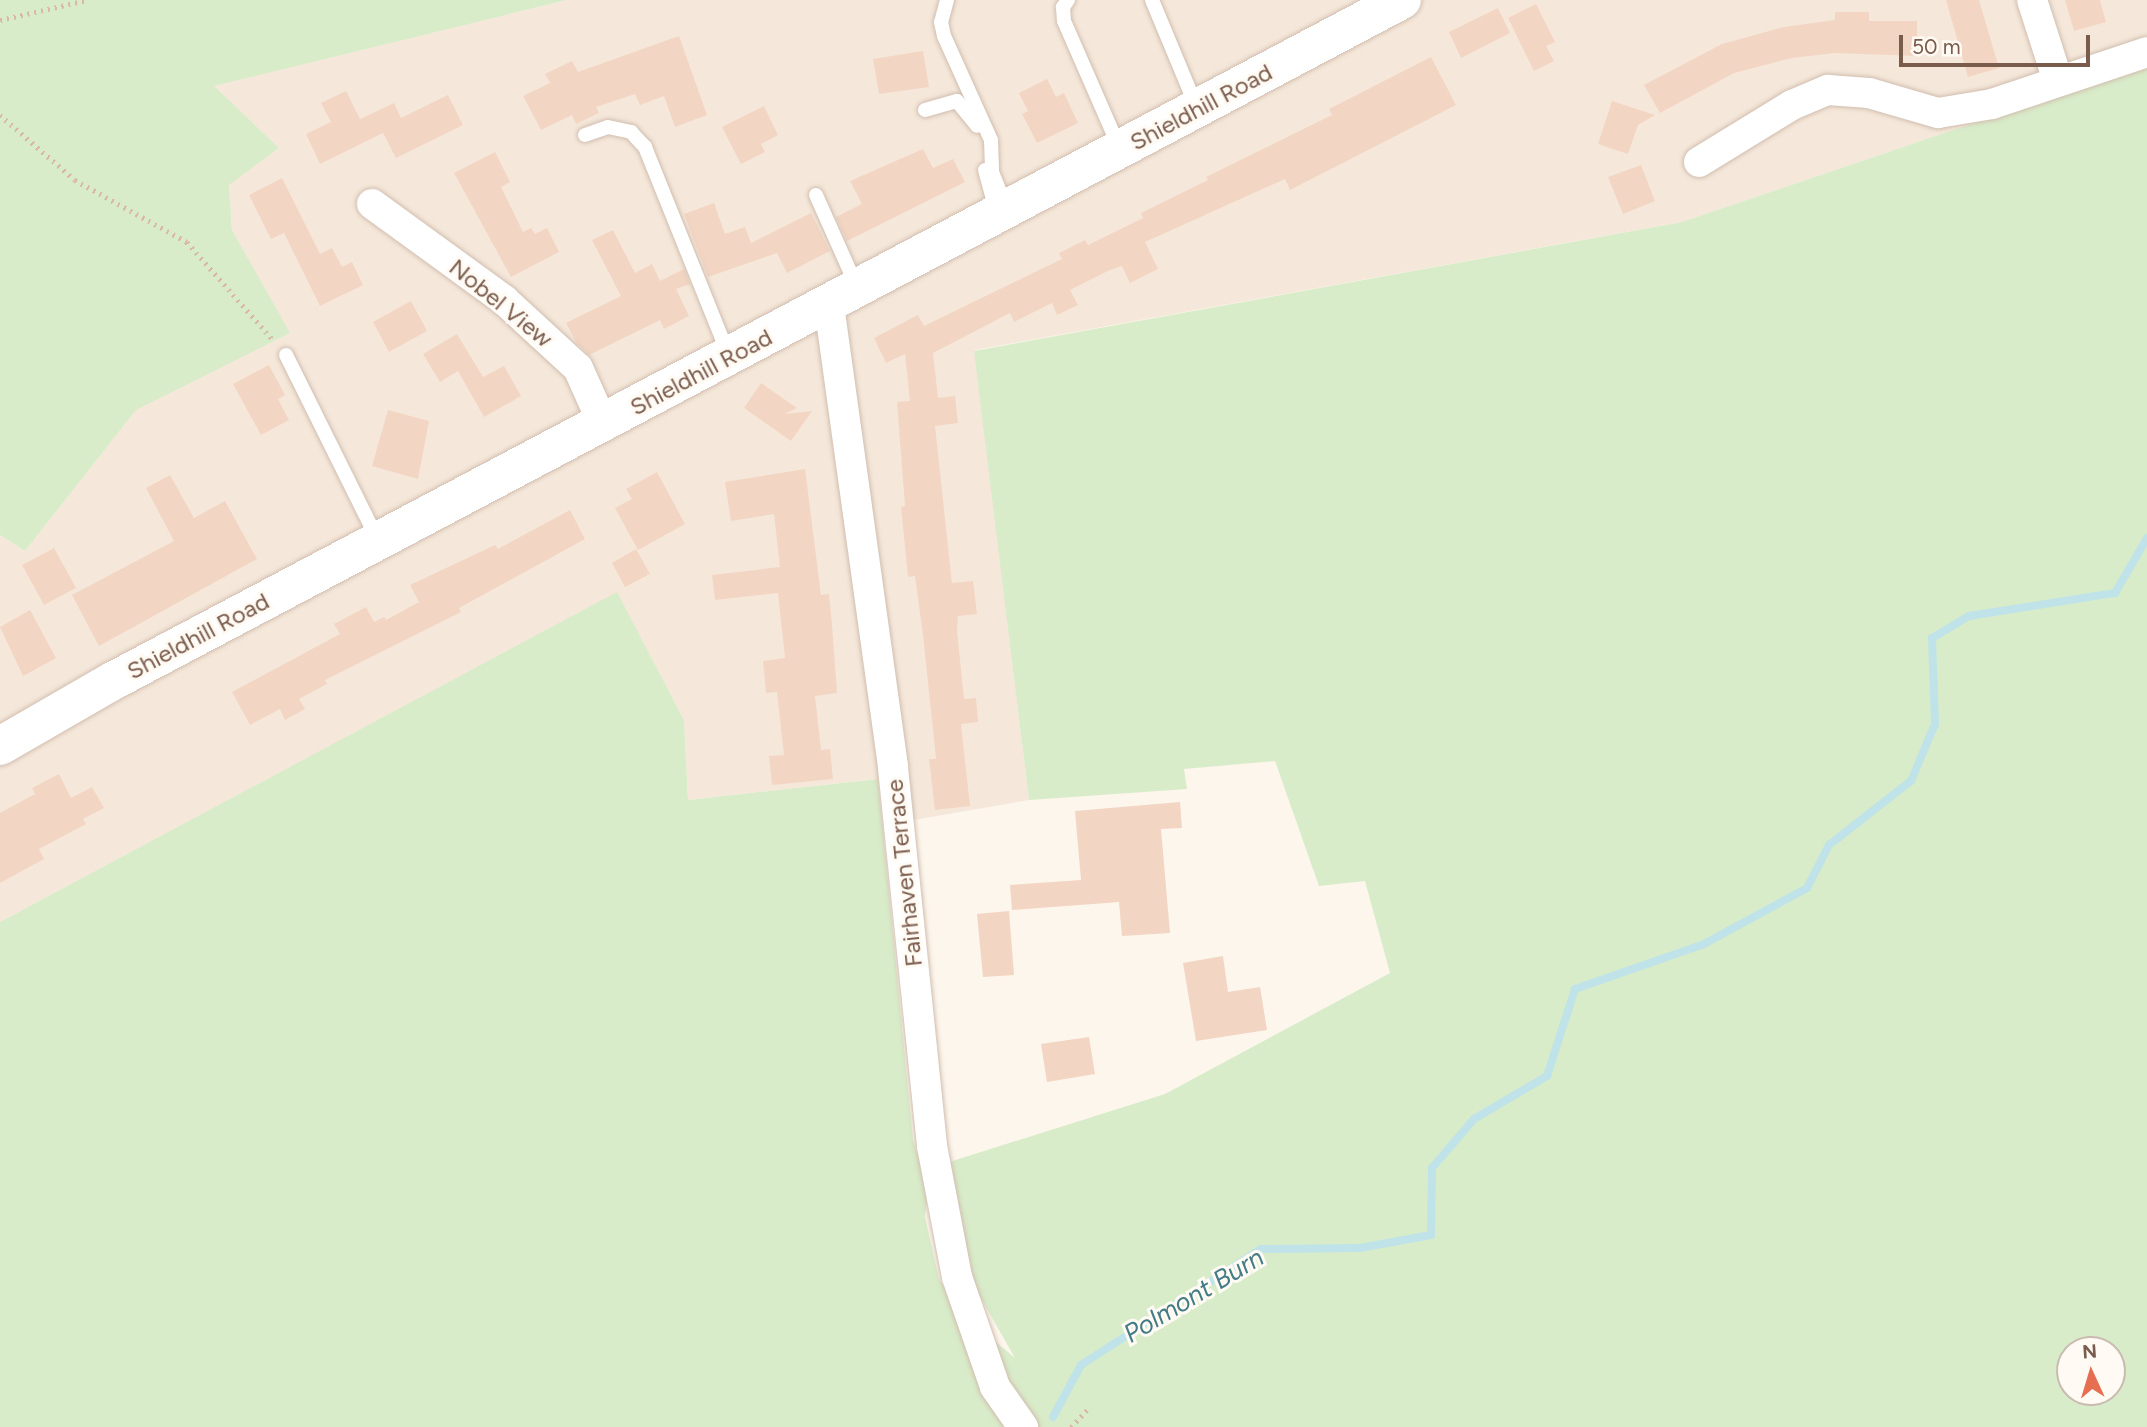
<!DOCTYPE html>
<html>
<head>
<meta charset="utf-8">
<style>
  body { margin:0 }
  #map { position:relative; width:2147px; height:1427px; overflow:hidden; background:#fdf6ec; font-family:Figtree,sans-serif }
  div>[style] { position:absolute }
  .residential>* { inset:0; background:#f5e8da }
  .green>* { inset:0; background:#d8ecc9 }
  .stream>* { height:8px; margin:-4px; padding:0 4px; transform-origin:4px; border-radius:4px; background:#bfe3e8 }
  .building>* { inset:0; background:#f3d5c3 }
  .path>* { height:4.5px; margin-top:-2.25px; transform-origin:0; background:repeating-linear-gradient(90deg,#d9b8a5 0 2px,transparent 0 7px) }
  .roads { filter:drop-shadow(0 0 2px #d1beb0) drop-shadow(0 0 2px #d1beb0) }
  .service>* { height:14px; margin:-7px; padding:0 7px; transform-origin:7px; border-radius:7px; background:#fff }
  .minor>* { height:30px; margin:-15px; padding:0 15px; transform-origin:15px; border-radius:15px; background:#fff }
  .secondary>* { height:38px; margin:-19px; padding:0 19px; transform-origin:19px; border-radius:19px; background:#fff }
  span { translate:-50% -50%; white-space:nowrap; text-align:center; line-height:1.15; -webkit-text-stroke:6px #fffaf3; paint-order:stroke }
  .street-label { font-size:24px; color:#7a5c4d }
  .water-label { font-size:26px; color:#437c86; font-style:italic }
  .north { position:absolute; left:2056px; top:1336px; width:70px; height:70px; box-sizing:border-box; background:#fffaf3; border:2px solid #cabbb1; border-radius:50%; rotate:356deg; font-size:19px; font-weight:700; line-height:28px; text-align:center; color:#7a5c4d }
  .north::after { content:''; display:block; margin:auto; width:24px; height:32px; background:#e76f51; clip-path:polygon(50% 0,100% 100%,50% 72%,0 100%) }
  .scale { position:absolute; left:1899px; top:35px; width:191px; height:32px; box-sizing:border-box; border:4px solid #7a5c4d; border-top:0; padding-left:9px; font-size:21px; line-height:24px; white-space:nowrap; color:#7a5c4d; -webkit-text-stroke:5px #fffaf3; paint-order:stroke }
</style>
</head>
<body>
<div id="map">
  <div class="residential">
    <div style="clip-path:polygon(567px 0,2147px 0,2147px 64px,1682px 222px,975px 350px,1029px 800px,908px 821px,904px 776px,688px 800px,684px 720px,617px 593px,0 922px,0 535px,25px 551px,136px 410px,289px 333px,232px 230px,229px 184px,279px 148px,213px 86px)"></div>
  </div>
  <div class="green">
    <div style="clip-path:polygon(0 0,567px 0,214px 86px,279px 148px,229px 185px,232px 230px,290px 333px,136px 410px,25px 551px,0 535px)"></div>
    <div style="clip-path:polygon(evenodd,2147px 64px,2147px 1427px,0 1427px,0 922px,617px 592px,684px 720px,688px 800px,878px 779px,913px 1140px,928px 1192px,925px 1217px,939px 1279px,958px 1310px,1015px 1358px,971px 1281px,946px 1163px,1165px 1094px,1390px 973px,1365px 881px,1319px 886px,1275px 761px,1184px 769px,1187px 789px,1029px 800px,974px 351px,1682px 222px,2147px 64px,2070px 1350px,2112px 1350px,2112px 1392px,2070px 1392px,2070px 1350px)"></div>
  </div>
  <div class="stream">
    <div style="left:1053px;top:1417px;width:59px;rotate:-61.7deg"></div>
    <div style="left:1081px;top:1365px;width:214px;rotate:-32.8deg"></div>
    <div style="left:1261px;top:1249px;width:99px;rotate:-0.6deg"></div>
    <div style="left:1360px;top:1248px;width:72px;rotate:-10.4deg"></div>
    <div style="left:1431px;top:1235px;width:67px;rotate:-89.1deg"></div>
    <div style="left:1432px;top:1168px;width:65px;rotate:-49.4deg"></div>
    <div style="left:1474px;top:1119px;width:85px;rotate:-30.5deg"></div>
    <div style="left:1547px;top:1076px;width:91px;rotate:-72.2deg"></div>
    <div style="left:1575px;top:989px;width:137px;rotate:-19.2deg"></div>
    <div style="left:1704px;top:944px;width:117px;rotate:-28.5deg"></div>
    <div style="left:1807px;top:888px;width:48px;rotate:-62.9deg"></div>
    <div style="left:1829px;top:845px;width:104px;rotate:-38deg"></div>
    <div style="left:1911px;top:781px;width:62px;rotate:-67.2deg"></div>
    <div style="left:1935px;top:724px;width:86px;rotate:-92deg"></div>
    <div style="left:1932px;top:638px;width:43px;rotate:-30.7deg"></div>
    <div style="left:1969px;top:616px;width:148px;rotate:-9deg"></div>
    <div style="left:2115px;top:593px;width:64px;rotate:-59.8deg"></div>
  </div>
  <div class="building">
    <div style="clip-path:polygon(1946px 0,1979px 0,1999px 68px,1968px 77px)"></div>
    <div style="clip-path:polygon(2065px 0,2100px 0,2106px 22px,2074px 31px)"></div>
    <div style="clip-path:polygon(1536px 4px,1555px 42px,1546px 46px,1554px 61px,1534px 71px,1508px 18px)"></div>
    <div style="clip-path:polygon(1498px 8px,1510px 33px,1461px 58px,1449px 32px)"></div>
    <div style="clip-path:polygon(1835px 12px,1869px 12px,1869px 21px,1917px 21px,1917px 56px,1835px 53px,1792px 58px,1734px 73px,1660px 113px,1644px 85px,1722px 44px,1784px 27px,1835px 20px)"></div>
    <div style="clip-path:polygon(679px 36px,707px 115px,675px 127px,664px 96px,640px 105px,635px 94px,596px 107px,599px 113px,576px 124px,572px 115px,541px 130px,523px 96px,550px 83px,545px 74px,572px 61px,578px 72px)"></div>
    <div style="clip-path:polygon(923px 51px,929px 87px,879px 94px,873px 59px)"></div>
    <div style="clip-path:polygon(1431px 57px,1456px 105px,1290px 190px,1285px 179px,1145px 242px,1158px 269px,1130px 283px,1122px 266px,1110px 270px,1070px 290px,1078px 305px,1057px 315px,1052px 303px,1014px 322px,1010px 313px,933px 353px,938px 398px,955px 396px,958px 423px,935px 426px,952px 583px,973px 581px,977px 614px,958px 616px,957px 631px,964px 699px,976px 698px,978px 722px,961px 724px,970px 806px,935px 810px,929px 759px,936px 759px,923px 635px,915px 576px,908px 577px,901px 507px,905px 506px,897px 402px,910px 401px,905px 354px,886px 363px,874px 338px,918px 315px,924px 326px,1062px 259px,1059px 253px,1085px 240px,1088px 245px,1143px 218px,1141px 213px,1208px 180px,1206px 177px,1332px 115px,1329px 109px)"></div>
    <div style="clip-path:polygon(1047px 79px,1056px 97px,1064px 93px,1078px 123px,1037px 143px,1022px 114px,1028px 111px,1019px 93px)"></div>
    <div style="clip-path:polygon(346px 91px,360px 119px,394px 103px,401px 118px,448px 95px,463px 125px,396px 158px,383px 133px,320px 164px,306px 134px,331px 122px,321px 103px)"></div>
    <div style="clip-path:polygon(1612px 101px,1655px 115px,1638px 125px,1628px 154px,1598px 144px)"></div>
    <div style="clip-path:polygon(764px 106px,778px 135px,761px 144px,765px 152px,741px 164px,722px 127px)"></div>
    <div style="clip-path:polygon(923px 149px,933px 168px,953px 159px,965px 182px,847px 241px,836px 217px,862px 204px,850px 181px)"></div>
    <div style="clip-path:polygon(495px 152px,510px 182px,501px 187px,523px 232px,531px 228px,535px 234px,547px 228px,559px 252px,511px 277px,454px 173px)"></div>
    <div style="clip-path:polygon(1641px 165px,1655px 201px,1623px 214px,1608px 177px)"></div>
    <div style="clip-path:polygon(282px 178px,320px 254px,332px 248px,342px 267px,352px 262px,363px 285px,320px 306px,284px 233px,271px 239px,249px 195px)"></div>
    <div style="clip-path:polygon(714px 203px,725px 234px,745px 227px,751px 243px,811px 213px,830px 251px,787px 273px,777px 253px,708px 277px,684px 214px)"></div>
    <div style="clip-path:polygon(613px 230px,635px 273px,652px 264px,660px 281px,684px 269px,690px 284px,676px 289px,689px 316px,664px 329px,660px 320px,589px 355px,576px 342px,566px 323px,621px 296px,592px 240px)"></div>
    <div style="clip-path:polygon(411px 301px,427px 331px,389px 352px,373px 322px)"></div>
    <div style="clip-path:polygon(457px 334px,483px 377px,504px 366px,521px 396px,484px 417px,458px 371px,440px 382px,423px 354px)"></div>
    <div style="clip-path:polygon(269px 365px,285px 395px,278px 399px,289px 420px,261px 435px,233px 384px)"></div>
    <div style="clip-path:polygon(761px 383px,797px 408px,785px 414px,812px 411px,791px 441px,744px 408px)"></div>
    <div style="clip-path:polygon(388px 410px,429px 421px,418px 479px,372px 466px)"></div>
    <div style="clip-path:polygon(805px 469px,821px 595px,829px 594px,832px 625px,837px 693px,815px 696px,821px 750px,830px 749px,833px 779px,772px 785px,769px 756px,784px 755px,777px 692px,766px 693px,763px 661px,785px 658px,778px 593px,715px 600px,712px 575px,780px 567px,774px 514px,731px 521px,725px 482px)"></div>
    <div style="clip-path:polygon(657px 472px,685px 524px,638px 550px,615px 508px,632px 499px,626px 489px)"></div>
    <div style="clip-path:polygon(170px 475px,194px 518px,225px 501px,257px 559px,99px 646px,72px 595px,174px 541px,146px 488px)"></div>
    <div style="clip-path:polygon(570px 510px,585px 539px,459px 608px,461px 612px,325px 680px,327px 684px,299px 699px,305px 709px,285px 720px,280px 709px,250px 725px,232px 692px,340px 634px,334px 624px,366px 607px,374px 622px,384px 617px,386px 620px,419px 602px,410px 585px,495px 545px,498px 549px)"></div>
    <div style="clip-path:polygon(54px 548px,76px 588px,44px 605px,22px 565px)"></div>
    <div style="clip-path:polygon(636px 549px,650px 574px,625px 587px,612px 563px)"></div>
    <div style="clip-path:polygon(30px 610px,56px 658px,23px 676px,0 627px)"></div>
    <div style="clip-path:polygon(59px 774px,71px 798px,92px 787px,104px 808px,83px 819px,86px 824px,39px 849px,44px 859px,0 883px,0 813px,35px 794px,32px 788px)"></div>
    <div style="clip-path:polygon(1180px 802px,1182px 828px,1161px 829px,1170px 933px,1122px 936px,1119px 902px,1012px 910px,1010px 885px,1081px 880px,1075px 811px)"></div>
    <div style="clip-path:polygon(1009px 911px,1014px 975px,983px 977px,977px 914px)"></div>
    <div style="clip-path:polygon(1223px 956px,1228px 992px,1260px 987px,1267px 1030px,1196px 1041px,1183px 963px)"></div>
    <div style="clip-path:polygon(1089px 1037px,1095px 1074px,1047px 1082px,1041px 1044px)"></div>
  </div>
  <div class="path">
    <div style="left:0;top:20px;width:89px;rotate:-12.9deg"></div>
    <div style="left:0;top:115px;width:99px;rotate:40.9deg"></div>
    <div style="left:75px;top:180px;width:128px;rotate:29deg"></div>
    <div style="left:187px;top:242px;width:132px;rotate:48.7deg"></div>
    <div style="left:1071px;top:1427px;width:26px;rotate:-47deg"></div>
  </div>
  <div class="roads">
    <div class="service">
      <div style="left:947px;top:0;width:23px;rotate:105deg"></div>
      <div style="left:941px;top:22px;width:14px;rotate:78deg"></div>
      <div style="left:944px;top:36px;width:114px;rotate:65.7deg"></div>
      <div style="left:991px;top:140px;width:32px;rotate:88deg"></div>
      <div style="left:992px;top:172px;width:40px;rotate:68deg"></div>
      <div style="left:1068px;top:0;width:9px;rotate:126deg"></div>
      <div style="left:1063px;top:7px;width:14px;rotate:86deg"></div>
      <div style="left:1064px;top:21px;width:140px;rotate:66.4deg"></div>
      <div style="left:1152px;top:0;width:117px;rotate:67.4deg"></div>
      <div style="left:925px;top:110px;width:33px;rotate:-16deg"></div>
      <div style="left:957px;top:101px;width:32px;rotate:51deg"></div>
      <div style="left:585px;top:135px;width:24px;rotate:-19deg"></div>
      <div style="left:608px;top:127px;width:24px;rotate:12deg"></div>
      <div style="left:631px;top:132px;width:21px;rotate:47deg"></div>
      <div style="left:645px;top:147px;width:225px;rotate:68.1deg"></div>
      <div style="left:985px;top:170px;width:46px;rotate:74.7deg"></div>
      <div style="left:816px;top:195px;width:101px;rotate:66deg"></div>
      <div style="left:286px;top:355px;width:207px;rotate:63.6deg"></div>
    </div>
    <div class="minor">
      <div style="left:2032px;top:0;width:85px;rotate:72.2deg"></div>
      <div style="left:1699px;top:162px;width:109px;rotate:-31.5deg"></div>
      <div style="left:1792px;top:105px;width:39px;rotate:-23deg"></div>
      <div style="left:1828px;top:90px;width:41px;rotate:4.2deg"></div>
      <div style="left:1869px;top:93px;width:72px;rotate:16.2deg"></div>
      <div style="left:1938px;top:113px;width:55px;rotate:-9.5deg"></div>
      <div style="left:1992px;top:104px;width:163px;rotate:-18.5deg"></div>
      <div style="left:372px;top:204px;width:163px;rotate:36deg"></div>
      <div style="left:504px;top:300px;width:100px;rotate:42.6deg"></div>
      <div style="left:578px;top:368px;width:61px;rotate:65.9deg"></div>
      <div style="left:829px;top:305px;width:467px;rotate:82.1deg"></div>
      <div style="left:893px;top:768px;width:380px;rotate:84.1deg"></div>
      <div style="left:932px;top:1146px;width:133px;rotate:79.2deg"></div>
      <div style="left:957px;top:1277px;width:116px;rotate:70.9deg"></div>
      <div style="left:995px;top:1387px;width:49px;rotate:55deg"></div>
    </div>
    <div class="secondary">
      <div style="left:0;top:746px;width:128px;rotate:-30deg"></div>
      <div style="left:111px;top:682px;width:1460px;rotate:-27.85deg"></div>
    </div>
  </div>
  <div class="street-label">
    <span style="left:1201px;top:107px;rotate:-28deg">Shieldhill Road</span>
    <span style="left:501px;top:303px;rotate:39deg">Nobel View</span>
    <span style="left:701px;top:372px;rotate:-28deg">Shieldhill Road</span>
    <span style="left:198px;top:636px;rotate:-28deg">Shieldhill Road</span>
    <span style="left:904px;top:873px;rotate:-96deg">Fairhaven Terrace</span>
  </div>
  <div class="water-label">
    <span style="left:1194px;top:1296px;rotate:-31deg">Polmont Burn</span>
  </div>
  <div class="north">N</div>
  <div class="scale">50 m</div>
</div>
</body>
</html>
